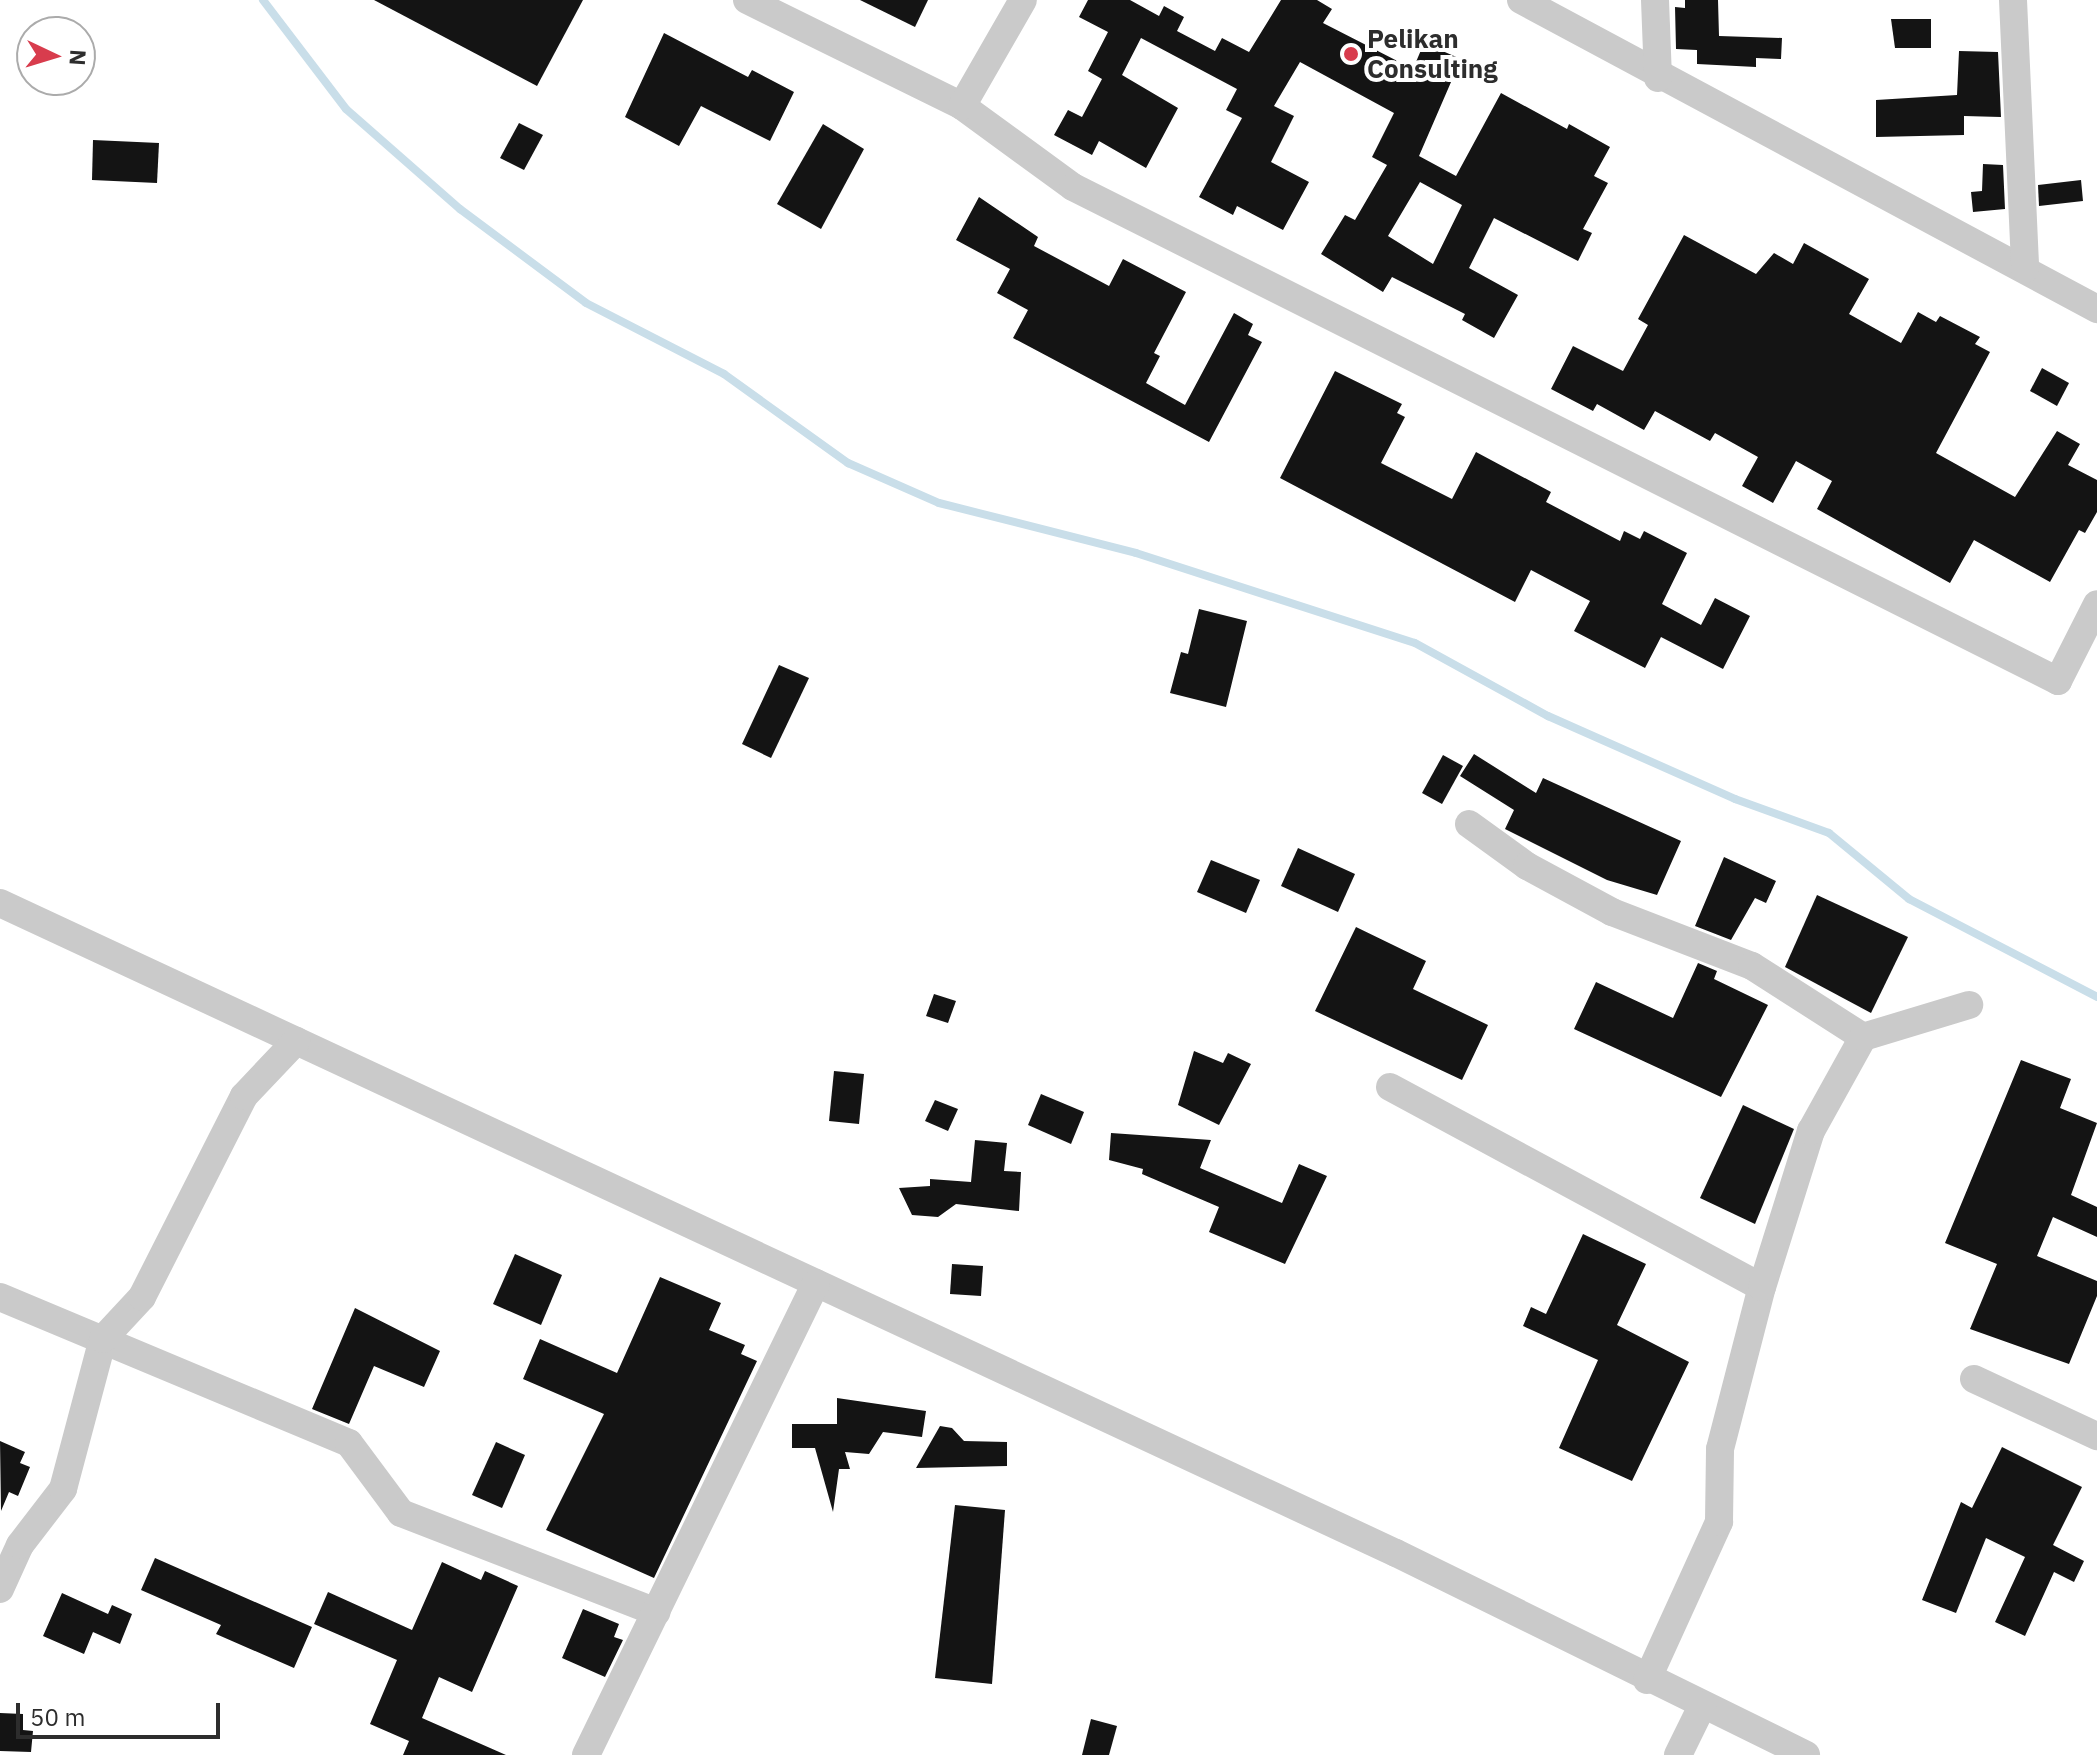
<!DOCTYPE html>
<html>
<head>
<meta charset="utf-8">
<style>
  body { margin:0 }
  #map { position:relative; width:2097px; height:1755px; overflow:hidden; background:#fff; font-family:"IBM Plex Sans",sans-serif }
  div>[style] { position:absolute }
  .stream>* { height:8px; margin:-4px; padding:0 4px; transform-origin:4px; border-radius:4px; background:#c9dee9 }
  .building>* { inset:0; background:#141414 }
  .minor>* { height:28px; margin:-14px; padding:0 14px; transform-origin:14px; border-radius:14px; background:#cacaca }
  .dots>* { width:22px; height:22px; translate:-50% -50%; box-sizing:border-box; border:4px solid #fff; border-radius:50% }
  span { translate:-50% -50%; white-space:nowrap; text-align:center; line-height:1.15; -webkit-text-stroke:8px #fff; paint-order:stroke }
  .poi-label { font-size:26px; color:#2d2d2d; font-weight:700 }
  .left { translate:0 -50%; text-align:left }
  .north { position:absolute; left:16px; top:16px; width:80px; height:80px; box-sizing:border-box; background:#fff; border:2px solid #ababab; border-radius:50%; rotate:94deg; font-size:22px; font-weight:700; line-height:32px; text-align:center; color:#2d2d2d }
  .north::after { content:''; display:block; margin:auto; width:28px; height:36px; background:#d83c4d; clip-path:polygon(50% 0,100% 100%,50% 72%,0 100%) }
  .scale { position:absolute; left:16px; top:1703px; width:204px; height:36px; box-sizing:border-box; border:4px solid #2d2d2d; border-top:0; padding-left:10px; font-size:24px; line-height:28px; white-space:nowrap; color:#2d2d2d; -webkit-text-stroke:6px #fff; paint-order:stroke }
</style>
</head>
<body>
<div id="map">
  <div class="stream">
    <div style="left:263px;top:0;width:137px;rotate:52.7deg"></div>
    <div style="left:346px;top:109px;width:152px;rotate:41.3deg"></div>
    <div style="left:460px;top:209px;width:157px;rotate:36.7deg"></div>
    <div style="left:586px;top:303px;width:155px;rotate:27.2deg"></div>
    <div style="left:724px;top:374px;width:153px;rotate:35.7deg"></div>
    <div style="left:848px;top:463px;width:99px;rotate:23.7deg"></div>
    <div style="left:939px;top:503px;width:203px;rotate:14.2deg"></div>
    <div style="left:1136px;top:553px;width:293px;rotate:17.9deg"></div>
    <div style="left:1415px;top:643px;width:152px;rotate:28.8deg"></div>
    <div style="left:1548px;top:716px;width:205px;rotate:23.9deg"></div>
    <div style="left:1735px;top:799px;width:100px;rotate:19.9deg"></div>
    <div style="left:1829px;top:833px;width:104px;rotate:39.5deg"></div>
    <div style="left:1909px;top:899px;width:212px;rotate:27.5deg"></div>
  </div>
  <div class="building">
    <div style="clip-path:polygon(374px 0,583px 0,537px 86px)"></div>
    <div style="clip-path:polygon(860px 0,928px 0,915px 27px)"></div>
    <div style="clip-path:polygon(evenodd,1088px 0,1130px 0,1159px 16px,1164px 6px,1184px 17px,1177px 31px,1215px 51px,1222px 38px,1249px 52px,1281px 0,1317px 0,1332px 9px,1323px 23px,1413px 69px,1424px 43px,1461px 59px,1419px 156px,1456px 176px,1501px 93px,1567px 129px,1569px 124px,1610px 147px,1594px 176px,1608px 183px,1583px 229px,1592px 233px,1578px 261px,1494px 218px,1469px 268px,1518px 295px,1494px 338px,1462px 320px,1465px 314px,1392px 277px,1383px 292px,1321px 254px,1345px 215px,1355px 220px,1387px 165px,1372px 157px,1394px 113px,1300px 62px,1274px 106px,1294px 116px,1271px 162px,1309px 182px,1283px 230px,1237px 206px,1233px 215px,1199px 197px,1242px 118px,1226px 110px,1237px 89px,1141px 38px,1122px 75px,1178px 108px,1146px 168px,1099px 141px,1092px 155px,1054px 135px,1068px 110px,1082px 117px,1102px 79px,1088px 71px,1108px 32px,1079px 17px,1088px 0,1420px 182px,1462px 205px,1433px 264px,1388px 236px,1420px 182px)"></div>
    <div style="clip-path:polygon(1685px 0,1718px 0,1719px 36px,1782px 38px,1781px 59px,1756px 58px,1756px 67px,1697px 64px,1697px 50px,1676px 49px,1675px 7px,1685px 8px)"></div>
    <div style="clip-path:polygon(1891px 19px,1931px 19px,1931px 48px,1895px 48px)"></div>
    <div style="clip-path:polygon(664px 33px,748px 77px,752px 70px,794px 92px,770px 141px,701px 106px,679px 146px,625px 117px)"></div>
    <div style="clip-path:polygon(1959px 51px,1998px 52px,2001px 117px,1964px 116px,1964px 135px,1876px 137px,1876px 100px,1957px 95px)"></div>
    <div style="clip-path:polygon(519px 123px,543px 135px,524px 170px,500px 158px)"></div>
    <div style="clip-path:polygon(823px 124px,864px 149px,821px 229px,777px 204px)"></div>
    <div style="clip-path:polygon(93px 140px,159px 143px,157px 183px,92px 180px)"></div>
    <div style="clip-path:polygon(1983px 164px,2003px 165px,2005px 209px,1973px 212px,1971px 192px,1982px 191px)"></div>
    <div style="clip-path:polygon(2081px 180px,2083px 201px,2039px 206px,2038px 185px)"></div>
    <div style="clip-path:polygon(979px 197px,1038px 237px,1034px 246px,1109px 286px,1123px 259px,1186px 292px,1154px 353px,1160px 356px,1146px 383px,1185px 405px,1234px 313px,1253px 324px,1248px 335px,1262px 342px,1209px 442px,1013px 338px,1028px 310px,997px 293px,1010px 269px,956px 240px)"></div>
    <div style="clip-path:polygon(1684px 235px,1756px 274px,1774px 253px,1793px 264px,1804px 243px,1869px 279px,1849px 314px,1901px 343px,1918px 312px,1936px 322px,1940px 316px,1980px 337px,1975px 344px,1990px 352px,1936px 453px,2015px 497px,2057px 431px,2080px 444px,2068px 465px,2097px 480px,2097px 512px,2085px 533px,2079px 530px,2050px 582px,1974px 540px,1950px 583px,1817px 509px,1832px 481px,1796px 461px,1773px 503px,1742px 486px,1758px 457px,1715px 433px,1710px 441px,1655px 411px,1644px 430px,1597px 404px,1593px 411px,1551px 389px,1573px 346px,1623px 371px,1648px 325px,1638px 319px)"></div>
    <div style="clip-path:polygon(2042px 368px,2069px 383px,2057px 406px,2030px 391px)"></div>
    <div style="clip-path:polygon(1335px 371px,1402px 404px,1397px 413px,1405px 417px,1381px 463px,1452px 499px,1476px 452px,1551px 492px,1546px 502px,1620px 541px,1624px 531px,1640px 539px,1644px 531px,1687px 553px,1662px 604px,1701px 625px,1715px 598px,1750px 616px,1723px 669px,1661px 637px,1645px 668px,1574px 631px,1590px 601px,1531px 570px,1515px 602px,1280px 478px)"></div>
    <div style="clip-path:polygon(1199px 609px,1247px 621px,1226px 707px,1170px 693px,1181px 652px,1188px 654px)"></div>
    <div style="clip-path:polygon(779px 665px,809px 678px,771px 758px,742px 744px)"></div>
    <div style="clip-path:polygon(1474px 754px,1536px 793px,1543px 778px,1681px 841px,1657px 895px,1607px 880px,1505px 829px,1514px 810px,1460px 776px)"></div>
    <div style="clip-path:polygon(1443px 755px,1463px 766px,1442px 804px,1422px 793px)"></div>
    <div style="clip-path:polygon(1298px 848px,1355px 874px,1338px 912px,1281px 886px)"></div>
    <div style="clip-path:polygon(1724px 857px,1776px 881px,1766px 903px,1755px 898px,1731px 940px,1695px 926px)"></div>
    <div style="clip-path:polygon(1211px 860px,1260px 880px,1246px 913px,1197px 892px)"></div>
    <div style="clip-path:polygon(1817px 895px,1908px 937px,1871px 1013px,1785px 967px)"></div>
    <div style="clip-path:polygon(1356px 927px,1426px 961px,1413px 989px,1488px 1025px,1462px 1080px,1315px 1011px)"></div>
    <div style="clip-path:polygon(1698px 963px,1717px 971px,1714px 979px,1768px 1005px,1721px 1097px,1574px 1029px,1596px 982px,1673px 1018px)"></div>
    <div style="clip-path:polygon(934px 994px,956px 1001px,948px 1023px,926px 1016px)"></div>
    <div style="clip-path:polygon(1194px 1051px,1223px 1063px,1228px 1053px,1251px 1064px,1219px 1125px,1178px 1105px)"></div>
    <div style="clip-path:polygon(2021px 1060px,2071px 1079px,2060px 1108px,2097px 1123px,2071px 1195px,2097px 1207px,2097px 1237px,2053px 1217px,2037px 1256px,2097px 1281px,2097px 1296px,2069px 1364px,1970px 1329px,1997px 1264px,1945px 1243px)"></div>
    <div style="clip-path:polygon(834px 1071px,864px 1074px,859px 1124px,829px 1121px)"></div>
    <div style="clip-path:polygon(1041px 1094px,1084px 1112px,1071px 1144px,1028px 1125px)"></div>
    <div style="clip-path:polygon(935px 1100px,958px 1109px,948px 1131px,925px 1121px)"></div>
    <div style="clip-path:polygon(1743px 1105px,1794px 1129px,1755px 1224px,1700px 1198px)"></div>
    <div style="clip-path:polygon(1111px 1133px,1211px 1140px,1200px 1168px,1282px 1203px,1299px 1164px,1327px 1176px,1285px 1264px,1209px 1232px,1219px 1207px,1142px 1174px,1143px 1169px,1109px 1160px)"></div>
    <div style="clip-path:polygon(975px 1140px,1007px 1143px,1004px 1171px,1021px 1172px,1019px 1211px,956px 1204px,938px 1217px,912px 1215px,899px 1188px,930px 1186px,930px 1179px,971px 1182px)"></div>
    <div style="clip-path:polygon(1583px 1234px,1646px 1264px,1617px 1325px,1689px 1362px,1632px 1481px,1559px 1448px,1598px 1360px,1523px 1326px,1531px 1307px,1546px 1314px)"></div>
    <div style="clip-path:polygon(515px 1254px,562px 1275px,541px 1325px,493px 1304px)"></div>
    <div style="clip-path:polygon(952px 1264px,983px 1266px,981px 1296px,950px 1294px)"></div>
    <div style="clip-path:polygon(660px 1277px,721px 1303px,709px 1330px,745px 1345px,741px 1354px,757px 1361px,654px 1578px,546px 1530px,604px 1414px,523px 1379px,540px 1339px,617px 1373px)"></div>
    <div style="clip-path:polygon(355px 1308px,440px 1351px,424px 1387px,374px 1366px,349px 1424px,312px 1409px)"></div>
    <div style="clip-path:polygon(837px 1398px,926px 1411px,922px 1437px,883px 1432px,869px 1454px,845px 1452px,850px 1469px,839px 1469px,833px 1512px,815px 1448px,792px 1448px,792px 1424px,837px 1424px)"></div>
    <div style="clip-path:polygon(940px 1426px,952px 1428px,964px 1441px,1007px 1442px,1007px 1466px,916px 1468px)"></div>
    <div style="clip-path:polygon(0 1441px,25px 1452px,20px 1463px,30px 1467px,18px 1496px,9px 1492px,1px 1511px)"></div>
    <div style="clip-path:polygon(496px 1442px,525px 1455px,502px 1508px,472px 1495px)"></div>
    <div style="clip-path:polygon(2002px 1447px,2082px 1487px,2053px 1545px,2084px 1561px,2074px 1582px,2054px 1572px,2025px 1636px,1995px 1622px,2025px 1557px,1986px 1538px,1956px 1613px,1922px 1600px,1961px 1502px,1972px 1508px)"></div>
    <div style="clip-path:polygon(955px 1505px,1005px 1510px,992px 1684px,935px 1678px)"></div>
    <div style="clip-path:polygon(155px 1558px,312px 1627px,294px 1668px,216px 1634px,221px 1625px,141px 1590px)"></div>
    <div style="clip-path:polygon(442px 1562px,481px 1580px,485px 1571px,518px 1586px,472px 1692px,439px 1677px,422px 1718px,506px 1755px,403px 1755px,409px 1741px,370px 1724px,397px 1660px,314px 1624px,328px 1592px,412px 1630px)"></div>
    <div style="clip-path:polygon(62px 1593px,108px 1614px,112px 1605px,132px 1614px,120px 1644px,93px 1632px,84px 1654px,43px 1636px)"></div>
    <div style="clip-path:polygon(583px 1609px,619px 1624px,614px 1637px,623px 1640px,605px 1677px,562px 1658px)"></div>
    <div style="clip-path:polygon(0 1713px,23px 1714px,23px 1730px,33px 1731px,31px 1752px,0 1751px)"></div>
    <div style="clip-path:polygon(1091px 1719px,1117px 1726px,1109px 1755px,1082px 1755px)"></div>
  </div>
  <div class="minor">
    <div style="left:747px;top:0;width:240px;rotate:26.2deg"></div>
    <div style="left:962px;top:106px;width:137px;rotate:36.1deg"></div>
    <div style="left:1073px;top:187px;width:1102px;rotate:26.63deg"></div>
    <div style="left:2058px;top:681px;width:86px;rotate:-63.1deg"></div>
    <div style="left:1521px;top:0;width:654px;rotate:28.21deg"></div>
    <div style="left:1655px;top:0;width:78px;rotate:87.8deg"></div>
    <div style="left:2013px;top:0;width:269px;rotate:87.4deg"></div>
    <div style="left:962px;top:106px;width:122px;rotate:-60.1deg"></div>
    <div style="left:1469px;top:824px;width:72px;rotate:35.9deg"></div>
    <div style="left:1527px;top:866px;width:97px;rotate:28.4deg"></div>
    <div style="left:1612px;top:912px;width:150px;rotate:21.1deg"></div>
    <div style="left:1752px;top:966px;width:132px;rotate:32.6deg"></div>
    <div style="left:0;top:903px;width:1540px;rotate:24.97deg"></div>
    <div style="left:1396px;top:1553px;width:457px;rotate:26.2deg"></div>
    <div style="left:1390px;top:1087px;width:422px;rotate:28.3deg"></div>
    <div style="left:0;top:1297px;width:378px;rotate:22.7deg"></div>
    <div style="left:349px;top:1443px;width:87px;rotate:53.4deg"></div>
    <div style="left:401px;top:1513px;width:274px;rotate:21.2deg"></div>
    <div style="left:1974px;top:1379px;width:136px;rotate:24.9deg"></div>
    <div style="left:0;top:1589px;width:48px;rotate:-65.6deg"></div>
    <div style="left:20px;top:1545px;width:71px;rotate:-52.5deg"></div>
    <div style="left:63px;top:1489px;width:155px;rotate:-75.1deg"></div>
    <div style="left:103px;top:1339px;width:57px;rotate:-47.1deg"></div>
    <div style="left:142px;top:1297px;width:225px;rotate:-63.1deg"></div>
    <div style="left:244px;top:1096px;width:76px;rotate:-46.6deg"></div>
    <div style="left:1647px;top:1680px;width:174px;rotate:-65.5deg"></div>
    <div style="left:1719px;top:1522px;width:73px;rotate:-89.2deg"></div>
    <div style="left:1720px;top:1449px;width:167px;rotate:-75.5deg"></div>
    <div style="left:1762px;top:1287px;width:164px;rotate:-72.6deg"></div>
    <div style="left:1811px;top:1131px;width:107px;rotate:-61deg"></div>
    <div style="left:1863px;top:1037px;width:111px;rotate:-16.8deg"></div>
    <div style="left:586px;top:1755px;width:525px;rotate:-64.02deg"></div>
    <div style="left:1678px;top:1755px;width:55px;rotate:-63.9deg"></div>
  </div>
  <div class="dots">
    <div style="left:1351px;top:54px;background:#d83c4d"></div>
  </div>
  <div class="poi-label">
    <span class="left" style="left:1367px;top:54px">Pelikan<br>Consulting</span>
  </div>
  <div class="north">N</div>
  <div class="scale">50 m</div>
</div>
</body>
</html>
